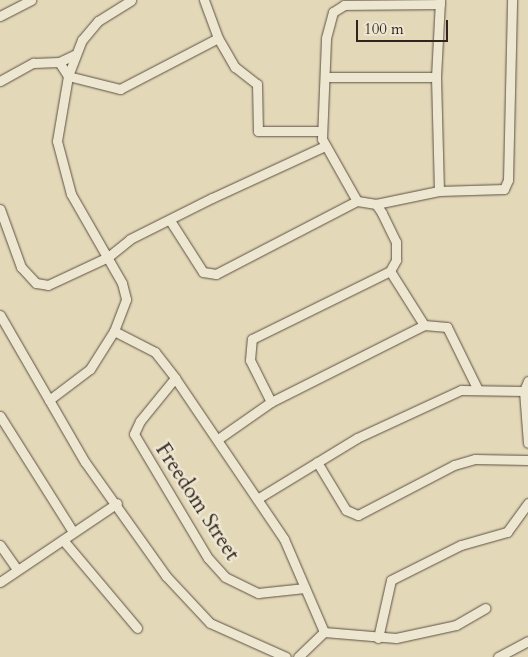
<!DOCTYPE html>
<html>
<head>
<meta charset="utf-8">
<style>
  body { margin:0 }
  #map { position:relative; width:528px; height:657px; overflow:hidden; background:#e3d9b8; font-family:Cardo,serif }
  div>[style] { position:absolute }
  .roads { filter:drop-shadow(0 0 1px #5e5044) drop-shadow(0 0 1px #5e5044) }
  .minor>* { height:9px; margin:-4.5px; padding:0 4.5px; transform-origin:4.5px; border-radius:4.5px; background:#ede6d1 }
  span { translate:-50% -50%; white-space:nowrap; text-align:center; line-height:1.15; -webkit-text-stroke:5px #ede6d1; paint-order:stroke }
  .street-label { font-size:21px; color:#31231e }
  .scale { position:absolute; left:356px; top:20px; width:92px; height:22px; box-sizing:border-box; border:2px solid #31231e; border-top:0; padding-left:6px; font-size:15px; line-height:18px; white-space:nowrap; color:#31231e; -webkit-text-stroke:4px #ede6d1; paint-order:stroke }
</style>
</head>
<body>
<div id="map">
  <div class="roads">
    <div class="minor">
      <div style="left:204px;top:0;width:40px;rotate:69.8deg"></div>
      <div style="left:218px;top:38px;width:34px;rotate:60deg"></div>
      <div style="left:235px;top:67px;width:28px;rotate:38deg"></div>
      <div style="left:257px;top:84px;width:47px;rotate:88.8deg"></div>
      <div style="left:258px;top:131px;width:63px"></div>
      <div style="left:0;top:16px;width:35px;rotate:-27deg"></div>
      <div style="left:59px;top:62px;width:17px;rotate:57deg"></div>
      <div style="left:68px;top:76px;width:54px;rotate:14deg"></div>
      <div style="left:120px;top:89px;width:110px;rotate:-27.5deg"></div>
      <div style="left:327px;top:77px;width:109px"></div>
      <div style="left:436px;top:77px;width:77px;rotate:-87deg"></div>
      <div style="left:436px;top:77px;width:114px;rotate:88.5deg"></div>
      <div style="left:439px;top:191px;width:65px;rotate:-1.8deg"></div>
      <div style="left:504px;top:189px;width:10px;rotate:-66deg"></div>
      <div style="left:508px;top:180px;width:180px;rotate:-88.7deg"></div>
      <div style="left:0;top:81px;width:38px;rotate:-29deg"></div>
      <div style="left:33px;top:63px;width:26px;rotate:-2deg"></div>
      <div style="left:59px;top:62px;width:17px;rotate:-25deg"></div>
      <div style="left:376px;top:204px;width:64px;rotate:-11.7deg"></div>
      <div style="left:0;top:209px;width:62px;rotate:70.1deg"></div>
      <div style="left:21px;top:267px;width:22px;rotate:47deg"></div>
      <div style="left:36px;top:283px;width:12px;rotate:9deg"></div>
      <div style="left:48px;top:285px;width:66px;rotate:-25deg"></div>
      <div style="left:108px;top:257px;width:28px;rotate:-39deg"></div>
      <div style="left:130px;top:239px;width:92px;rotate:-26.6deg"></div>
      <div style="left:212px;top:198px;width:124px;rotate:-24.7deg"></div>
      <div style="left:171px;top:222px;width:59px;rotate:57.4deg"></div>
      <div style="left:203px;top:272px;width:13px;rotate:9deg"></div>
      <div style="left:216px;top:274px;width:159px;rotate:-27.4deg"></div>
      <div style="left:390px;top:271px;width:64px;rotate:57.8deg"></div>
      <div style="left:0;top:315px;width:170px;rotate:60deg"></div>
      <div style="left:85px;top:462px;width:140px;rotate:54.6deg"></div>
      <div style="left:166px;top:576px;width:64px;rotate:46.9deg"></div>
      <div style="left:210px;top:623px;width:83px;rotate:24.1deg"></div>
      <div style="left:114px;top:331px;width:46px;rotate:27.1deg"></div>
      <div style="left:155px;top:352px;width:33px;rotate:52deg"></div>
      <div style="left:175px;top:378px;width:194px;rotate:55.9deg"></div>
      <div style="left:284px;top:539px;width:101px;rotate:66.7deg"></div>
      <div style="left:324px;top:632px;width:72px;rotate:4.8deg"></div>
      <div style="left:396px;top:638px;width:61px;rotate:-12.2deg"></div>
      <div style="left:456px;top:625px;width:34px;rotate:-30deg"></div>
      <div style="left:175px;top:378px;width:55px;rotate:129.1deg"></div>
      <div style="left:140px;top:421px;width:14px;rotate:115deg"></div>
      <div style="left:134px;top:434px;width:144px;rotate:59.2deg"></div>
      <div style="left:208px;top:558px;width:25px;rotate:48deg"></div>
      <div style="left:225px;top:577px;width:37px;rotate:26deg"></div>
      <div style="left:258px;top:593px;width:47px;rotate:-6.1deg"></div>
      <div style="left:528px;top:381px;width:11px;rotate:112deg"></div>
      <div style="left:524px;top:391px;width:52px;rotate:85.6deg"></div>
      <div style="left:49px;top:400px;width:51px;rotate:-37.1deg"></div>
      <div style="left:90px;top:369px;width:45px;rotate:-57.7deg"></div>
      <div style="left:114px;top:331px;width:34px;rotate:-69deg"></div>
      <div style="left:126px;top:299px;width:16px;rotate:-104deg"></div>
      <div style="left:122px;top:283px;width:103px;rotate:-119.8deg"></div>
      <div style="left:71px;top:194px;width:55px;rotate:-104.8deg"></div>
      <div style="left:57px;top:141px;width:66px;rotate:-80.4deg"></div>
      <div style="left:68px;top:76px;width:39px;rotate:-69deg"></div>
      <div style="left:82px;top:40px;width:25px;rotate:-50deg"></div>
      <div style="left:98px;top:21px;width:39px;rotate:-32deg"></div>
      <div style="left:271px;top:402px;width:47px;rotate:-116.6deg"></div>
      <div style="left:250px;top:360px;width:21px;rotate:-85deg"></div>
      <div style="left:252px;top:339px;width:154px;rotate:-26.2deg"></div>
      <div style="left:390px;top:271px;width:13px;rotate:-61deg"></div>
      <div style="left:396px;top:260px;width:18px;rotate:-90deg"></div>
      <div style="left:396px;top:242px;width:32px;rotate:-116deg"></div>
      <div style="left:382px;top:213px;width:11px;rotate:-124deg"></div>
      <div style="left:376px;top:204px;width:19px;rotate:-171deg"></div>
      <div style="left:357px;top:201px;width:71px;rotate:-119.4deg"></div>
      <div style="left:322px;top:139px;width:101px;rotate:-87.7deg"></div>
      <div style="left:326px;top:38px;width:27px;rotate:-75deg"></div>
      <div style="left:333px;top:12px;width:13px;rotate:-32deg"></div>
      <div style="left:344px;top:5px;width:96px;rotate:-0.6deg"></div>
      <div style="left:0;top:416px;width:137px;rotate:57.8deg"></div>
      <div style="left:218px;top:439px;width:65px;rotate:-34.9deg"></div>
      <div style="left:271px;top:402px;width:171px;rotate:-26.7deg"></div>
      <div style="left:424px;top:325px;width:23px;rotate:5deg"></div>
      <div style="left:447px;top:327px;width:68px;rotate:63.8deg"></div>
      <div style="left:317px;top:462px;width:56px;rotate:58.9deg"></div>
      <div style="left:346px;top:510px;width:13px;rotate:23deg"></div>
      <div style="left:358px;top:515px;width:108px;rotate:-27.5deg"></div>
      <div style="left:454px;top:465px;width:22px;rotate:-16deg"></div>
      <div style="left:475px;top:459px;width:53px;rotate:1.1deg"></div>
      <div style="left:257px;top:499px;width:117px;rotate:-31.4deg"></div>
      <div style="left:357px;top:438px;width:115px;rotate:-24.8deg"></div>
      <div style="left:461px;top:390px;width:63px;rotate:0.9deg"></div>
      <div style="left:63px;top:540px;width:115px;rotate:49.9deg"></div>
      <div style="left:0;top:545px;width:29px;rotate:55deg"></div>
      <div style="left:0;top:582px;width:141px;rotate:-34deg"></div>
      <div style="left:378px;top:638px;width:59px;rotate:-77.4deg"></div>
      <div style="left:391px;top:580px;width:78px;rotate:-26.6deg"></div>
      <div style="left:461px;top:545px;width:48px;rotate:-15.8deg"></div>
      <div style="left:507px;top:532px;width:36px;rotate:-54deg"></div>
      <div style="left:298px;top:657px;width:36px;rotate:-44deg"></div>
      <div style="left:498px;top:657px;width:34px;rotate:-28deg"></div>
    </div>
  </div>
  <div class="street-label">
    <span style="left:197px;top:502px;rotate:57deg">Freedom Street</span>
  </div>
  <div class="scale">100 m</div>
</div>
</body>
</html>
